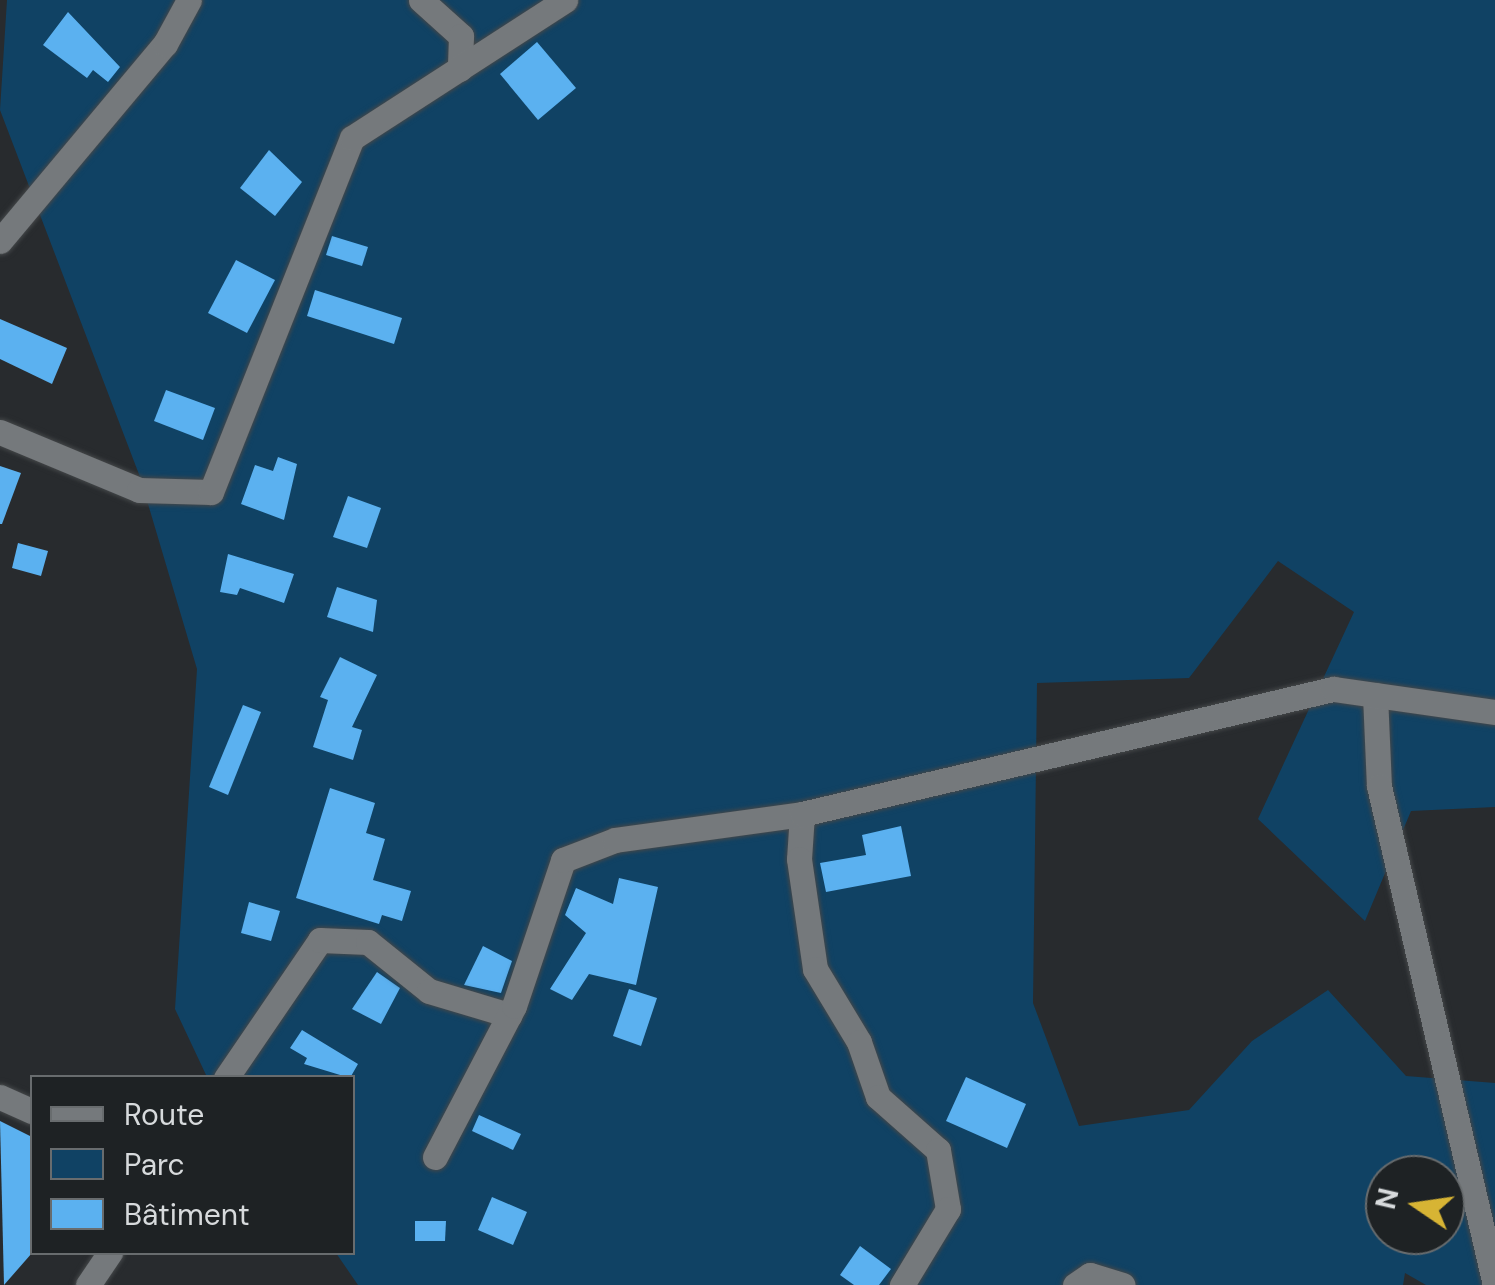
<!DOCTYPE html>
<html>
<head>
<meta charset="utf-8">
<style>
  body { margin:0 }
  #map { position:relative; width:1495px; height:1285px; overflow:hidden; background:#282b2e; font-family:"DM Sans",sans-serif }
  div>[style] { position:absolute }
  .green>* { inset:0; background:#104264 }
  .building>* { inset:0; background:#5bb1f0 }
  .roads { filter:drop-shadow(0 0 2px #444749) drop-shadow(0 0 2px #444749) }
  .street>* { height:25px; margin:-12.5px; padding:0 12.5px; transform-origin:12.5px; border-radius:12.5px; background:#75797c }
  span { translate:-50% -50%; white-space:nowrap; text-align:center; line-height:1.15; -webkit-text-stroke:10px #1e2224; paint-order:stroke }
  .legend { position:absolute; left:30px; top:1075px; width:325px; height:180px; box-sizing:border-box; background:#1e2224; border:2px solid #686c6e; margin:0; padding:12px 18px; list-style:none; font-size:30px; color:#d7dadc }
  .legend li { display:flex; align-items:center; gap:20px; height:50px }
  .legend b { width:50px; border:2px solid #686c6e }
  .north { position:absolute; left:1365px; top:1155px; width:100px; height:100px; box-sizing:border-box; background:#1e2224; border:2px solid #686c6e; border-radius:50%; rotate:283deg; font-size:28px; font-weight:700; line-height:40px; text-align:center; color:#d7dadc }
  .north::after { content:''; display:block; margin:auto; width:35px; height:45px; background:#d7b434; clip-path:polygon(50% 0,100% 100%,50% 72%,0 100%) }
</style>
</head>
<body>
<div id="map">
  <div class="green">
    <div style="clip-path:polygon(evenodd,7px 0,1495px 0,1495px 807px,1411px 811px,1365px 921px,1258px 819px,1354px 612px,1278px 561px,1189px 678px,1037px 683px,1033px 1003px,1079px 1126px,1189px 1110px,1252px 1041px,1328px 990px,1406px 1076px,1495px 1083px,1495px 1285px,1426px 1285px,1405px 1273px,1403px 1285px,358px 1285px,336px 1253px,352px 1252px,352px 1078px,207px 1077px,175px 1009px,197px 669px,140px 477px,0 110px,7px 0,1385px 1175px,1445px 1175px,1445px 1235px,1385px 1235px,1385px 1175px)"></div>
  </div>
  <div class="building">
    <div style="clip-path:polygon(68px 12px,120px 67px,108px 82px,93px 70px,87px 78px,43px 45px)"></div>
    <div style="clip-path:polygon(537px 42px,576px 88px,538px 120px,500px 74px)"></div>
    <div style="clip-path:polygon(269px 150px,302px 182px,275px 216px,240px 188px)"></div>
    <div style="clip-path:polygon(332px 236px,368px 247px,362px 266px,326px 255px)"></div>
    <div style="clip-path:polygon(236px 260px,275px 280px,247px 333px,208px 313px)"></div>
    <div style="clip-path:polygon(315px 290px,402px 318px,394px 344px,307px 316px)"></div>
    <div style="clip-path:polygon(0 319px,67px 348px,52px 384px,0 359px)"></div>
    <div style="clip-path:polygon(166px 390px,215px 408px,203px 440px,154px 421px)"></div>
    <div style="clip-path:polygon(278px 457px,297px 464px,284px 520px,241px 504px,255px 465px,273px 471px)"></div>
    <div style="clip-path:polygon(0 466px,21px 473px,2px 524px,0 524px)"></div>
    <div style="clip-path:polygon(348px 496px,381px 508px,367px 548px,333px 537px)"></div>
    <div style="clip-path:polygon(18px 543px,48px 551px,41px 576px,12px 568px)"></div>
    <div style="clip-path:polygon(228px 554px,294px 574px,284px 603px,240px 588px,237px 595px,220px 592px)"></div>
    <div style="clip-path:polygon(337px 587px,377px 600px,373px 632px,327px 617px)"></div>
    <div style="clip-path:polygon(340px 657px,377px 675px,352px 727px,362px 730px,353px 760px,313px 747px,328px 700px,320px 697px)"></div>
    <div style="clip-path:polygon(243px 705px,261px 712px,228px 795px,209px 787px)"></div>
    <div style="clip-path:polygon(330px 788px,375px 803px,366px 833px,385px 839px,373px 880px,411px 891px,402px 921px,382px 915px,379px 924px,296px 898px)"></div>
    <div style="clip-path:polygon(901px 826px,911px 876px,826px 892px,820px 863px,866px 855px,862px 835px)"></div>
    <div style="clip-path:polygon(619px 878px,658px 887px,636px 985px,589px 974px,572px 1000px,550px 989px,586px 933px,565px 915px,576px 888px,613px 904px)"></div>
    <div style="clip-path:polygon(249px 902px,280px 911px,271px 941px,241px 933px)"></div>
    <div style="clip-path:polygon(483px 946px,512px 961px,501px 993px,464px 985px)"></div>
    <div style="clip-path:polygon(377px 972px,400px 988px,381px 1024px,352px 1009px)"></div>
    <div style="clip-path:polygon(629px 989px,657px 998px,641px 1046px,613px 1036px)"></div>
    <div style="clip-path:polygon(302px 1030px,358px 1064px,350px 1078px,304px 1064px,307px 1058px,290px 1048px)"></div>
    <div style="clip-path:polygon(966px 1077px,1026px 1104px,1007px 1148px,946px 1121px)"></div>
    <div style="clip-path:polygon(479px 1115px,521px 1134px,513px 1150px,472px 1131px)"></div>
    <div style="clip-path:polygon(0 1121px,32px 1137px,32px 1253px,4px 1285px)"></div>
    <div style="clip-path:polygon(492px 1197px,527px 1212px,513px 1245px,478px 1230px)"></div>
    <div style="clip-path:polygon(415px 1221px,446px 1221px,445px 1241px,415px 1241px)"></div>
    <div style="clip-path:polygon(860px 1246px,891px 1269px,879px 1285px,854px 1285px,840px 1275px)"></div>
  </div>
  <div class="roads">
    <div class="street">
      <div style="left:421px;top:0;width:54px;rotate:42deg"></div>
      <div style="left:461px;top:36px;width:33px;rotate:92deg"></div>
      <div style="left:0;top:241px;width:257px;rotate:-50.1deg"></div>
      <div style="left:165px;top:44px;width:50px;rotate:-61.4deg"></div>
      <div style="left:0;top:432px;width:151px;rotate:22.6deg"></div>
      <div style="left:139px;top:490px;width:72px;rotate:1.6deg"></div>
      <div style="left:211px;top:492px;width:381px;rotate:-68.3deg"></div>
      <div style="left:352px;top:138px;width:254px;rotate:-32.9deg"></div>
      <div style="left:1375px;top:695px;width:91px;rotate:87.5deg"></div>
      <div style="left:1379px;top:786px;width:512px;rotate:76.91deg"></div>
      <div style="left:802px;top:814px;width:45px;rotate:93.8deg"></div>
      <div style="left:799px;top:859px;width:111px;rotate:81.7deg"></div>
      <div style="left:815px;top:969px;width:85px;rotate:58.9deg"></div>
      <div style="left:859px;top:1042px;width:58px;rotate:70.9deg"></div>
      <div style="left:878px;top:1097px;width:80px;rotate:41.5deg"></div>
      <div style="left:938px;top:1150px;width:60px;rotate:80.4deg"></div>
      <div style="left:948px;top:1209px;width:89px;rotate:121.2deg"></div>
      <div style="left:226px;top:1078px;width:167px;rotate:-55.7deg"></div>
      <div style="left:320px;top:940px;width:48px;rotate:2.4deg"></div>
      <div style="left:368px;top:942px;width:78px;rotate:38.8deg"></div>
      <div style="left:429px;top:991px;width:84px;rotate:16.7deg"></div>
      <div style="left:0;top:1097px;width:35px;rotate:24deg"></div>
      <div style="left:435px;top:1157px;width:170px;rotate:-62.4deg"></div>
      <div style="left:514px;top:1006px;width:154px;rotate:-71.4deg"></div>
      <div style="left:563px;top:860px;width:56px;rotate:-21deg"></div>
      <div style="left:615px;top:840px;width:189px;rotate:-7.9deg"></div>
      <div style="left:802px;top:814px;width:546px;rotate:-13.25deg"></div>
      <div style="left:1333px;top:689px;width:164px;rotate:8.1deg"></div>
      <div style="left:88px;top:1285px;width:40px;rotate:-56deg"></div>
      <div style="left:1075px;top:1285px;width:18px;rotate:-34deg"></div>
      <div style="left:1090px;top:1275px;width:34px;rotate:17deg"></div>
    </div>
  </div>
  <ul class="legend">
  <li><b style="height:12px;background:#75797c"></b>Route</li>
  <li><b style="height:28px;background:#104264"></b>Parc</li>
  <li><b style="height:28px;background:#5bb1f0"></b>Bâtiment</li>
  </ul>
  <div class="north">N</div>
</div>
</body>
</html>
